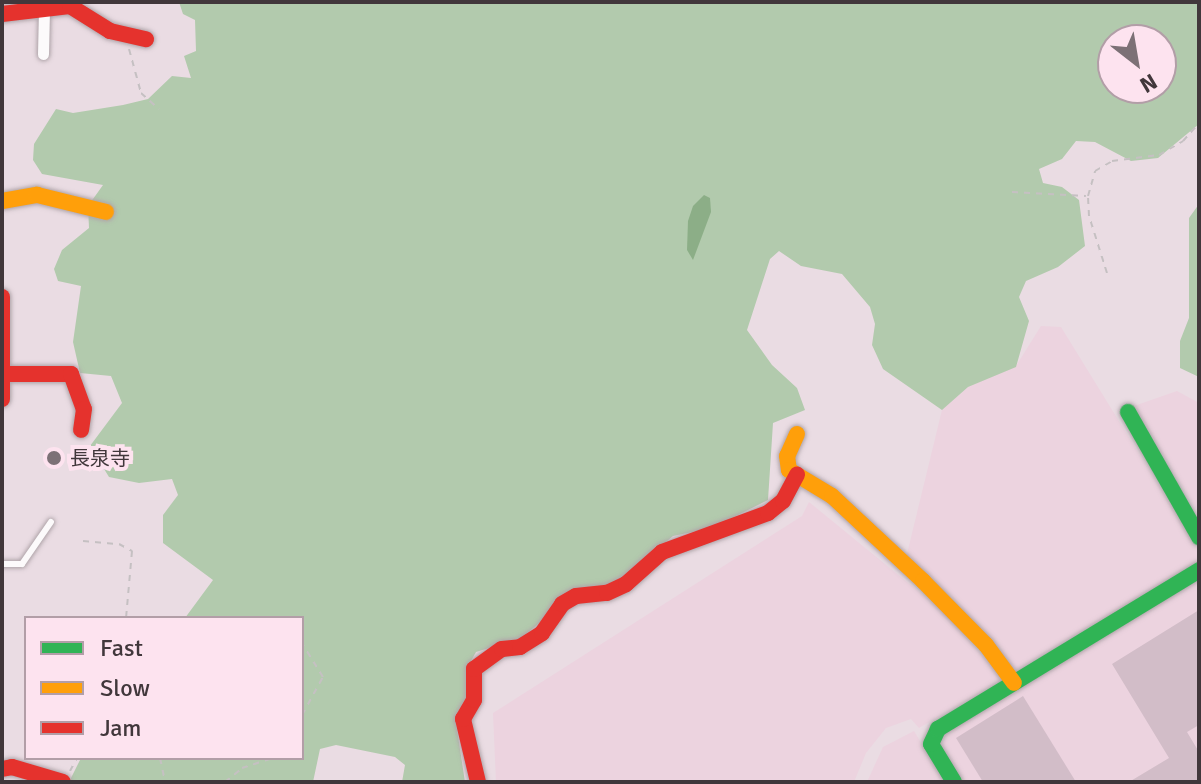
<!DOCTYPE html>
<html>
<head>
<meta charset="utf-8">
<style>
  body { margin:0 }
  #map { position:relative; width:1201px; height:784px; overflow:hidden; background:#eadce3; font-family:Signika,"Noto Sans JP",sans-serif }
  div>[style] { position:absolute }
  .built>* { inset:0; background:#ecd3df }
  .green>* { inset:0; background:#b2caad }
  .water>* { inset:0; background:#8cae87 }
  .building>* { inset:0; background:#d2bdc8 }
  .path>* { height:2px; margin-top:-1px; transform-origin:0; background:repeating-linear-gradient(90deg,#c5c0c2 0 6px,transparent 0 12px) }
  .roads { filter:drop-shadow(0 0 2px #afa4a9) drop-shadow(0 0 2px #afa4a9) }
  .lane>* { height:6px; margin:-3px; padding:0 3px; transform-origin:3px; border-radius:3px; background:#fcfafb }
  .street>* { height:11px; margin:-5.5px; padding:0 5.5px; transform-origin:5.5px; border-radius:5.5px; background:#fcfafb }
  .fast>* { height:16px; margin:-8px; padding:0 8px; transform-origin:8px; border-radius:8px; background:#30b455 }
  .slow>* { height:16px; margin:-8px; padding:0 8px; transform-origin:8px; border-radius:8px; background:#ff9f0a }
  .jam>* { height:16px; margin:-8px; padding:0 8px; transform-origin:8px; border-radius:8px; background:#e5322d }
  .dots>* { width:22px; height:22px; translate:-50% -50%; box-sizing:border-box; border:4px solid #fde3ef; border-radius:50% }
  span { translate:-50% -50%; white-space:nowrap; text-align:center; line-height:1.15; -webkit-text-stroke:8px #fde3ef; paint-order:stroke }
  .poi-label { font-size:20px; color:#41373b }
  .left { translate:0 -50%; text-align:left }
  .frame { position:absolute; inset:0; border:4px solid #41373b; pointer-events:none }
  .legend { position:absolute; left:24px; top:616px; width:280px; height:144px; box-sizing:border-box; background:#fde3ef; border:2px solid #b29ea7; margin:0; padding:10px 14px; list-style:none; font-size:24px; color:#41373b }
  .legend li { display:flex; align-items:center; gap:16px; height:40px }
  .legend b { width:40px; border:2px solid #b29ea7 }
  .north { position:absolute; left:1097px; top:24px; width:80px; height:80px; box-sizing:border-box; background:#fde3ef; border:2px solid #b29ea7; border-radius:50%; rotate:149deg; font-size:22px; font-weight:700; line-height:32px; text-align:center; color:#41373b }
  .north::after { content:''; display:block; margin:auto; width:28px; height:36px; background:#7c7176; clip-path:polygon(50% 0,100% 100%,50% 72%,0 100%) }
</style>
</head>
<body>
<div id="map">
  <div class="built">
    <div style="clip-path:polygon(1041px 326px,1061px 327px,1199px 551px,1199px 561px,1018px 669px,1010px 668px,958px 603px,906px 558px,942px 410px,968px 387px,1016px 366px)"></div>
    <div style="clip-path:polygon(1177px 391px,1199px 403px,1199px 514px,1134px 406px)"></div>
    <div style="clip-path:polygon(809px 502px,945px 613px,999px 675px,999px 682px,919px 728px,911px 719px,886px 728px,866px 753px,854px 782px,496px 782px,493px 713px,802px 516px)"></div>
    <div style="clip-path:polygon(1199px 579px,1199px 782px,964px 782px,943px 747px,945px 733px)"></div>
    <div style="clip-path:polygon(914px 731px,945px 782px,867px 782px,883px 747px)"></div>
  </div>
  <div class="green">
    <div style="clip-path:polygon(evenodd,179px 2px,1199px 2px,1199px 124px,1158px 158px,1131px 161px,1095px 142px,1076px 141px,1062px 159px,1039px 169px,1043px 183px,1062px 187px,1079px 200px,1085px 246px,1058px 267px,1026px 281px,1019px 297px,1029px 321px,1016px 367px,968px 387px,942px 410px,883px 369px,872px 345px,875px 324px,870px 307px,842px 274px,801px 266px,779px 251px,770px 259px,747px 330px,772px 365px,797px 388px,805px 410px,773px 423px,768px 500px,712px 528px,673px 536px,623px 578px,549px 615px,521px 638px,476px 652px,467px 668px,467px 701px,456px 723px,465px 782px,402px 782px,405px 765px,395px 757px,336px 745px,320px 749px,313px 782px,69px 782px,81px 758px,302px 758px,302px 618px,185px 618px,213px 580px,163px 543px,163px 515px,178px 495px,172px 479px,139px 483px,109px 477px,90px 446px,122px 403px,111px 376px,80px 373px,73px 342px,81px 286px,58px 281px,54px 269px,62px 250px,89px 228px,88px 206px,103px 185px,42px 174px,33px 160px,34px 144px,56px 109px,73px 113px,123px 105px,148px 99px,172px 76px,191px 78px,184px 56px,196px 51px,195px 20px,183px 14px,179px 2px,1113px 40px,1161px 40px,1161px 88px,1113px 88px,1113px 40px)"></div>
    <div style="clip-path:polygon(1199px 204px,1199px 377px,1180px 368px,1180px 341px,1189px 318px,1189px 218px)"></div>
  </div>
  <div class="water">
    <div style="clip-path:polygon(704px 195px,710px 198px,711px 212px,693px 260px,687px 250px,688px 221px,693px 206px)"></div>
  </div>
  <div class="building">
    <div style="clip-path:polygon(1199px 610px,1199px 725px,1187px 732px,1199px 752px,1199px 782px,1129px 782px,1169px 758px,1112px 664px)"></div>
    <div style="clip-path:polygon(1023px 696px,1076px 782px,983px 782px,956px 738px)"></div>
  </div>
  <div class="path">
    <div style="left:129px;top:49px;width:46px;rotate:74.7deg"></div>
    <div style="left:141px;top:93px;width:24px;rotate:42deg"></div>
    <div style="left:1012px;top:192px;width:74px;rotate:3.1deg"></div>
    <div style="left:1107px;top:273px;width:60px;rotate:-107.5deg"></div>
    <div style="left:1089px;top:216px;width:20px;rotate:-93deg"></div>
    <div style="left:1088px;top:196px;width:26px;rotate:-74deg"></div>
    <div style="left:1095px;top:171px;width:20px;rotate:-30deg"></div>
    <div style="left:1112px;top:161px;width:47px;rotate:-7.3deg"></div>
    <div style="left:1159px;top:155px;width:28px;rotate:-30deg"></div>
    <div style="left:1183px;top:141px;width:24px;rotate:-48deg"></div>
    <div style="left:83px;top:541px;width:36px;rotate:5deg"></div>
    <div style="left:119px;top:544px;width:15px;rotate:28deg"></div>
    <div style="left:132px;top:551px;width:67px;rotate:95.1deg"></div>
    <div style="left:302px;top:715px;width:43px;rotate:-61.1deg"></div>
    <div style="left:323px;top:677px;width:38px;rotate:-122deg"></div>
    <div style="left:160px;top:758px;width:25px;rotate:78deg"></div>
    <div style="left:70px;top:771px;width:15px;rotate:-62deg"></div>
    <div style="left:225px;top:782px;width:22px;rotate:-39deg"></div>
    <div style="left:242px;top:768px;width:33px;rotate:-18deg"></div>
  </div>
  <div class="roads">
    <div class="lane">
      <div style="left:2px;top:564px;width:20px"></div>
      <div style="left:22px;top:564px;width:51px;rotate:-55.4deg"></div>
    </div>
    <div class="street">
      <div style="left:43px;top:54px;width:45px;rotate:-88.7deg"></div>
    </div>
    <div class="fast">
      <div style="left:1128px;top:412px;width:144px;rotate:60.4deg"></div>
      <div style="left:954px;top:782px;width:44px;rotate:-121.2deg"></div>
      <div style="left:931px;top:744px;width:17px;rotate:-65deg"></div>
      <div style="left:938px;top:729px;width:306px;rotate:-31.3deg"></div>
    </div>
    <div class="slow">
      <div style="left:2px;top:201px;width:36px;rotate:-10deg"></div>
      <div style="left:37px;top:195px;width:71px;rotate:13.8deg"></div>
      <div style="left:797px;top:434px;width:24px;rotate:114deg"></div>
      <div style="left:787px;top:456px;width:14px;rotate:82deg"></div>
      <div style="left:789px;top:470px;width:50px;rotate:31.2deg"></div>
      <div style="left:832px;top:496px;width:125px;rotate:43deg"></div>
      <div style="left:923px;top:581px;width:90px;rotate:45.5deg"></div>
      <div style="left:986px;top:645px;width:47px;rotate:53.6deg"></div>
    </div>
    <div class="jam">
      <div style="left:2px;top:14px;width:68px;rotate:-6.7deg"></div>
      <div style="left:70px;top:6px;width:47px;rotate:32deg"></div>
      <div style="left:110px;top:31px;width:37px;rotate:13deg"></div>
      <div style="left:2px;top:297px;width:102px;rotate:90deg"></div>
      <div style="left:5px;top:374px;width:66px"></div>
      <div style="left:71px;top:374px;width:37px;rotate:70deg"></div>
      <div style="left:84px;top:409px;width:21px;rotate:98deg"></div>
      <div style="left:2px;top:769px;width:10px;rotate:-11deg"></div>
      <div style="left:12px;top:767px;width:53px;rotate:16.4deg"></div>
      <div style="left:478px;top:782px;width:65px;rotate:-103.4deg"></div>
      <div style="left:463px;top:719px;width:22px;rotate:-60deg"></div>
      <div style="left:474px;top:700px;width:31px;rotate:-90deg"></div>
      <div style="left:474px;top:669px;width:34px;rotate:-36deg"></div>
      <div style="left:502px;top:649px;width:18px;rotate:-6deg"></div>
      <div style="left:520px;top:647px;width:26px;rotate:-32deg"></div>
      <div style="left:542px;top:633px;width:35px;rotate:-55deg"></div>
      <div style="left:562px;top:604px;width:16px;rotate:-30deg"></div>
      <div style="left:576px;top:596px;width:31px;rotate:-6deg"></div>
      <div style="left:607px;top:593px;width:21px;rotate:-25deg"></div>
      <div style="left:626px;top:584px;width:48px;rotate:-41.6deg"></div>
      <div style="left:662px;top:552px;width:113px;rotate:-20.2deg"></div>
      <div style="left:768px;top:513px;width:19px;rotate:-39deg"></div>
      <div style="left:783px;top:501px;width:30px;rotate:-62deg"></div>
    </div>
  </div>
  <div class="dots">
    <div style="left:54px;top:458px;background:#7c7176"></div>
  </div>
  <div class="poi-label">
    <span class="left" style="left:70px;top:458px">長泉寺</span>
  </div>
  <div class="frame"></div>
  <ul class="legend">
  <li><b style="height:10px;background:#30b455"></b>Fast</li>
  <li><b style="height:10px;background:#ff9f0a"></b>Slow</li>
  <li><b style="height:10px;background:#e5322d"></b>Jam</li>
  </ul>
  <div class="north">N</div>
</div>
</body>
</html>
